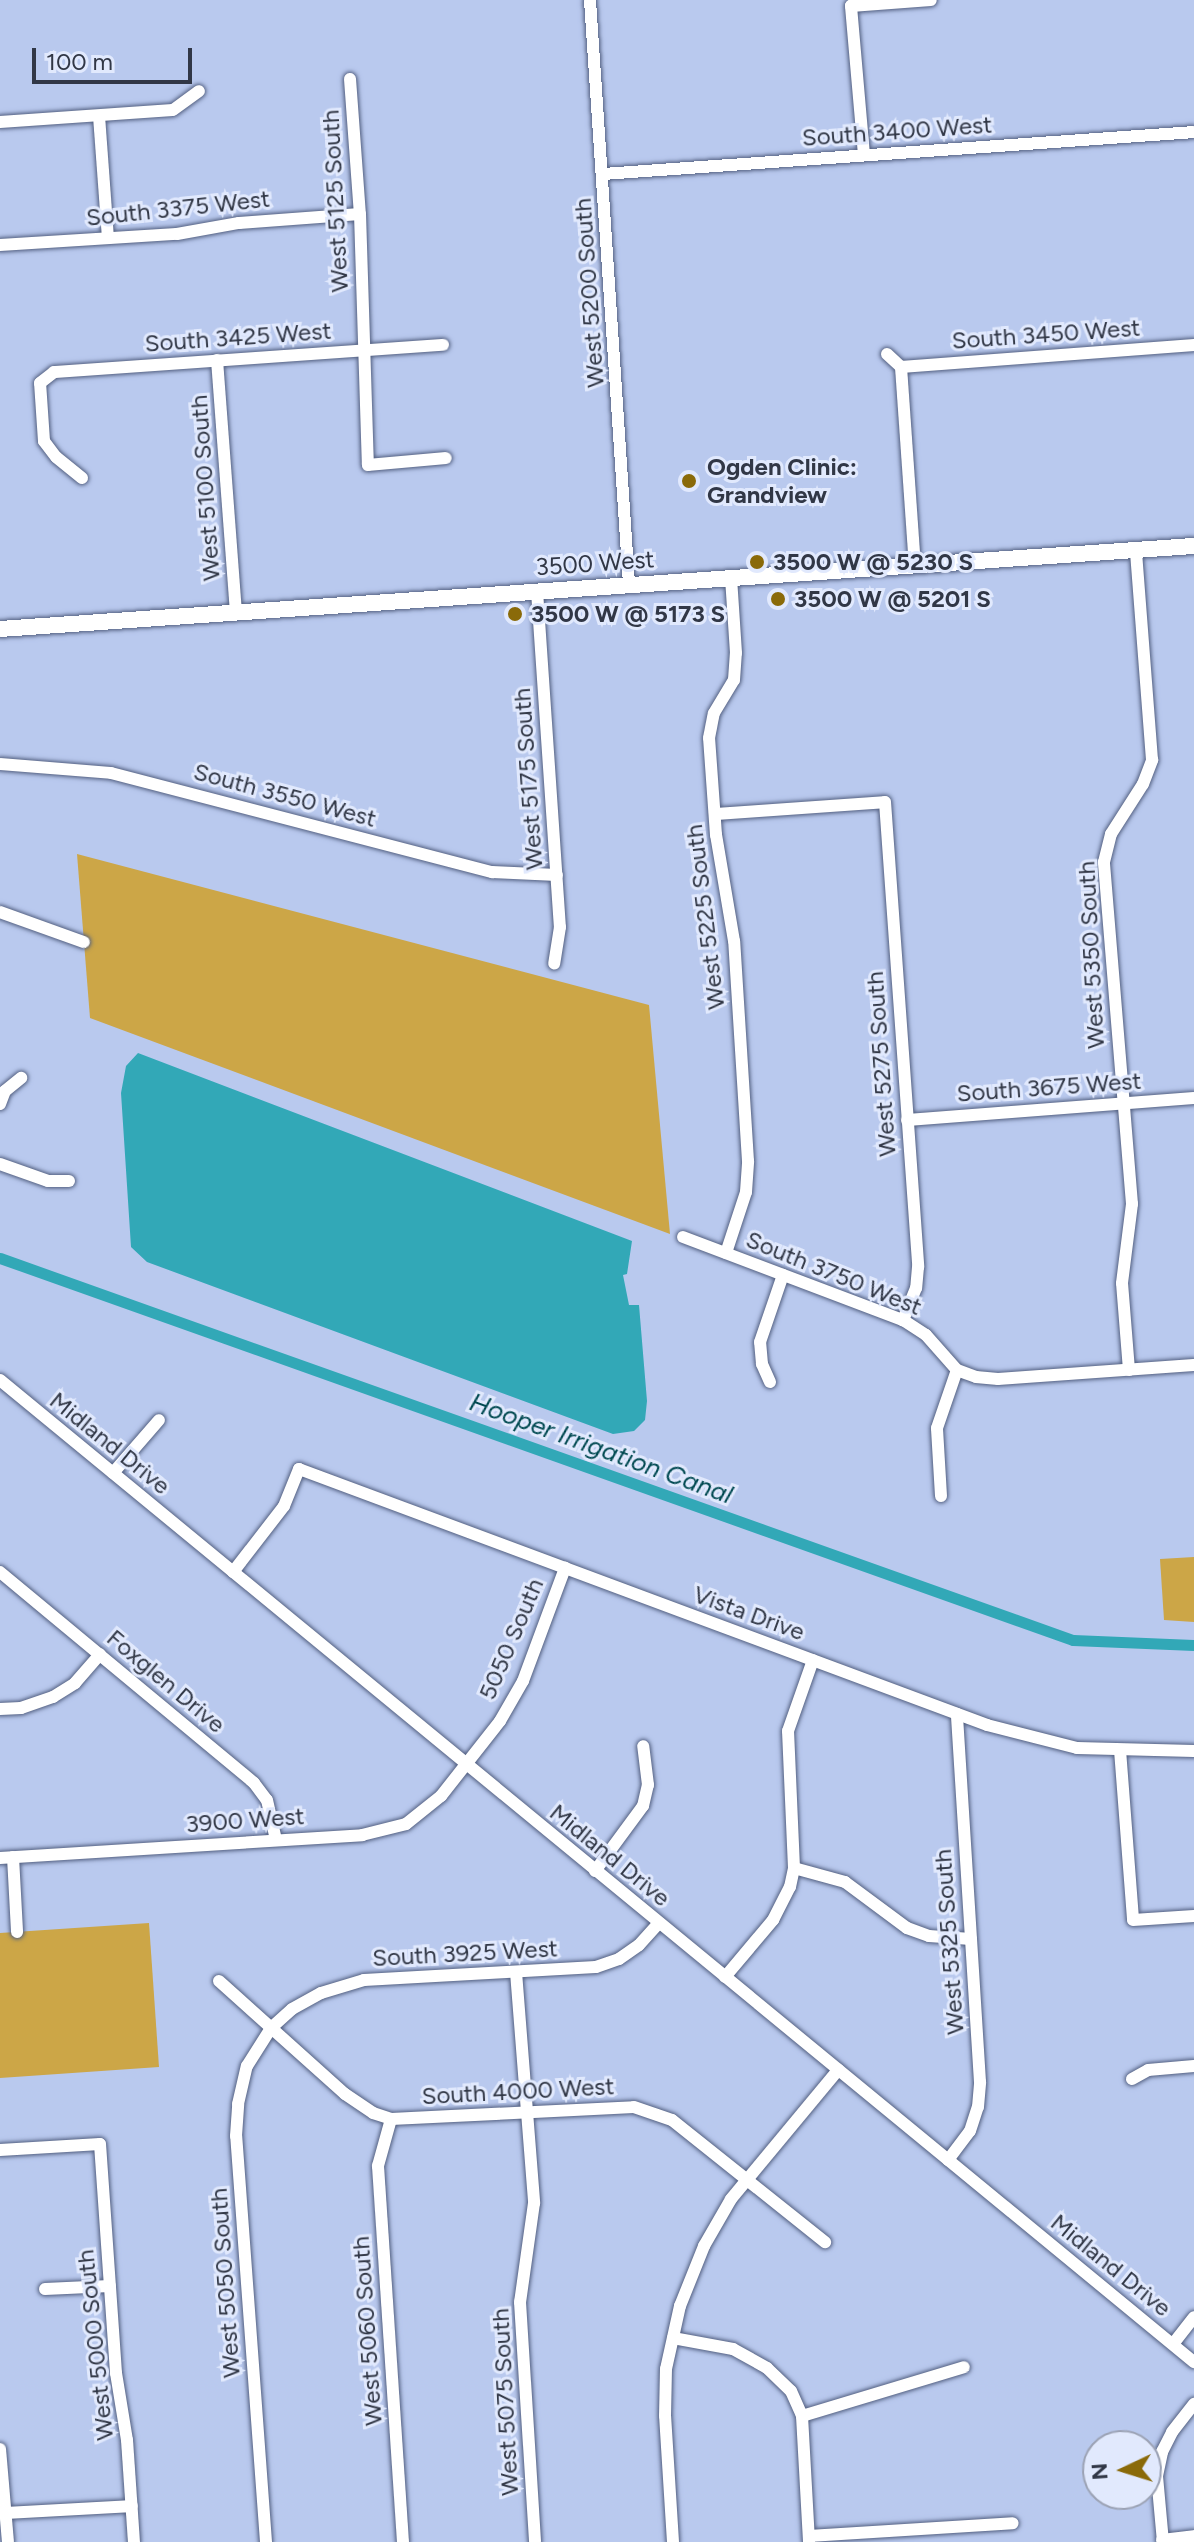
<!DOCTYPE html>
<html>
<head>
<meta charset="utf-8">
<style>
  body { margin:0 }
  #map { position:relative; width:1194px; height:2542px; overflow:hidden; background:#b9c9ee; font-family:Figtree,sans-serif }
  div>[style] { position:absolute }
  .green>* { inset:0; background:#cca647 }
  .water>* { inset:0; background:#32a8b7 }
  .canal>* { height:11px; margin:-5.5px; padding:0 5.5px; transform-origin:5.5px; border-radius:5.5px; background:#32a8b7 }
  .roads { filter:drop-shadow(0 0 2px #536081) drop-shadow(0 0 2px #536081) }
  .minor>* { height:12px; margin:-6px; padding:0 6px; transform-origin:6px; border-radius:6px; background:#fff }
  .major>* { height:16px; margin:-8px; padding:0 8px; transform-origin:8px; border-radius:8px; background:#fff }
  .dots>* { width:22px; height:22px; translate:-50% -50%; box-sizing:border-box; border:4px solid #e1e9fd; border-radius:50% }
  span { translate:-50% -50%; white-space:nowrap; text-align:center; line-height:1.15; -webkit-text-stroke:6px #e1e9fd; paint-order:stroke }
  .street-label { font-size:24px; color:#313746 }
  .poi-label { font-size:24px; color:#313746; font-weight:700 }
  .left { translate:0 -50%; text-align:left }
  .water-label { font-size:26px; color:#004951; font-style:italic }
  .north { position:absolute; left:1082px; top:2430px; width:80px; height:80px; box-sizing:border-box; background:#e1e9fd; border:2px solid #9ba2b4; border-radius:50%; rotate:266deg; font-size:22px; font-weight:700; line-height:32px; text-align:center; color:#313746 }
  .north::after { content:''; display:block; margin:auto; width:28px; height:36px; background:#8a6a09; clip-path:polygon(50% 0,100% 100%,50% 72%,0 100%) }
  .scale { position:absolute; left:32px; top:48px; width:160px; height:36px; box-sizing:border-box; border:4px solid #313746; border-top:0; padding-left:10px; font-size:24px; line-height:28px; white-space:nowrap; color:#313746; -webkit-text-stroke:6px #e1e9fd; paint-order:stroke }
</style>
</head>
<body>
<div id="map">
  <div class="green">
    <div style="clip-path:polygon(77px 854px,649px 1005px,670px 1234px,90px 1018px)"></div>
    <div style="clip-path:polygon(1194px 1557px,1194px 1622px,1164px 1620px,1160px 1559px)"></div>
    <div style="clip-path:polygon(149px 1923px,159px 2067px,0 2078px,0 1933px)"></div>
  </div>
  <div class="water">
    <div style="clip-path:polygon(138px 1053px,632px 1241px,627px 1274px,623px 1275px,629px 1305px,639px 1305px,647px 1401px,645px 1420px,634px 1431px,613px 1434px,147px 1262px,131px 1247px,121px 1093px,126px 1066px)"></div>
  </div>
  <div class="canal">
    <div style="left:0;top:1258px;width:1139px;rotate:19.6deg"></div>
    <div style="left:1073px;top:1640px;width:121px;rotate:2.4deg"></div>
  </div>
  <div class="roads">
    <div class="minor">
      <div style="left:590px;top:0;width:585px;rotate:86.18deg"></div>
      <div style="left:350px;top:79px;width:135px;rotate:85.8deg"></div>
      <div style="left:360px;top:214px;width:251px;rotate:88.2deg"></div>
      <div style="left:368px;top:465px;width:78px;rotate:-5.1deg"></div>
      <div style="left:99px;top:116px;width:122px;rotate:85.8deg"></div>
      <div style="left:0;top:122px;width:173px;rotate:-4deg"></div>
      <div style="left:173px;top:110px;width:32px;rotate:-36deg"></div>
      <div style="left:864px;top:155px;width:150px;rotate:-95deg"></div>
      <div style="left:851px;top:6px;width:80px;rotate:-4.3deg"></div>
      <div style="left:603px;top:174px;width:592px;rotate:-4.06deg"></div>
      <div style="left:0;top:245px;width:177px;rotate:-3.6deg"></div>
      <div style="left:177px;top:234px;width:63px;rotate:-10.1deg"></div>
      <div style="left:239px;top:223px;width:121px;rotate:-4.3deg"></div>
      <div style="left:887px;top:354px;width:19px;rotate:43deg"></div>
      <div style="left:217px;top:360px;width:253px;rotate:85.7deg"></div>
      <div style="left:901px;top:367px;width:294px;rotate:-4.3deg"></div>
      <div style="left:901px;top:367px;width:199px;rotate:86deg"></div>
      <div style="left:82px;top:478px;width:33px;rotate:-141deg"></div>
      <div style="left:56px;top:457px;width:20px;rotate:-127deg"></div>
      <div style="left:44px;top:441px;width:58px;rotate:-93.9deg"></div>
      <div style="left:40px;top:383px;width:18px;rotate:-38deg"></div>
      <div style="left:54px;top:372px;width:390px;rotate:-4deg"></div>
      <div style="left:537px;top:591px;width:337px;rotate:86.1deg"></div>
      <div style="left:560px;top:927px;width:37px;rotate:99deg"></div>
      <div style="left:0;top:764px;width:111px;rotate:4.6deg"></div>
      <div style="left:111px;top:773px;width:394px;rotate:14.6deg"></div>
      <div style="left:492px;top:872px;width:65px;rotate:2.6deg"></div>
      <div style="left:715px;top:814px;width:170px;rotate:-4deg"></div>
      <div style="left:885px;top:802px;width:466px;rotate:85.9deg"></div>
      <div style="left:918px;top:1267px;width:21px;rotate:95deg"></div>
      <div style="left:916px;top:1288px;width:35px;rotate:112deg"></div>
      <div style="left:0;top:912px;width:89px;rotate:19.7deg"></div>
      <div style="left:0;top:1104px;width:14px;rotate:-69deg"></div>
      <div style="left:5px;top:1091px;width:21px;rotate:-39deg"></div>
      <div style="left:907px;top:1120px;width:288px;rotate:-4.4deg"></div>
      <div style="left:0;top:1164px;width:51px;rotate:19.5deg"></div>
      <div style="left:48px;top:1181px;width:21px"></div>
      <div style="left:683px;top:1237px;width:235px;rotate:20.7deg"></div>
      <div style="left:903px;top:1320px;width:27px;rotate:33deg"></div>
      <div style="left:926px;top:1335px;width:47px;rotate:48.5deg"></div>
      <div style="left:957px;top:1370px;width:20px;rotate:20deg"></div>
      <div style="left:976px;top:1377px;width:22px;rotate:5deg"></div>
      <div style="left:998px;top:1379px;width:196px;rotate:-4.1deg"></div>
      <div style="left:726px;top:1253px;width:64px;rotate:-71.8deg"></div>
      <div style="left:746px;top:1192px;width:31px;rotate:-86deg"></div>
      <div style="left:748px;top:1161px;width:220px;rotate:-93.6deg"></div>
      <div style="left:734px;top:941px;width:108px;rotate:-99.6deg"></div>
      <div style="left:716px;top:835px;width:97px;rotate:-94.1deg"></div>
      <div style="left:709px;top:738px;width:25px;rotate:-79deg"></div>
      <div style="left:714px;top:713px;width:39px;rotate:-59deg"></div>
      <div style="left:734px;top:680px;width:27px;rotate:-86deg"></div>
      <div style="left:736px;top:653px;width:75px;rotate:-93.8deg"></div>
      <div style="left:1129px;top:1370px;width:87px;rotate:-94.6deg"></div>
      <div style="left:1122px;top:1283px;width:80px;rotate:-82.8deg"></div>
      <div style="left:1132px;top:1204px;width:343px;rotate:-94.7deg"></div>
      <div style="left:1104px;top:862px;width:29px;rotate:-76deg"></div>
      <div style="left:1111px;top:834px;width:59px;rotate:-57.4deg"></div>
      <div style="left:1143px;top:784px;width:26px;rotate:-69deg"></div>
      <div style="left:1152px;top:760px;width:211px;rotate:-94.4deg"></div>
      <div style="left:0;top:1380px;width:1546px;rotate:39.44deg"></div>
      <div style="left:770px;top:1382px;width:20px;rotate:-114deg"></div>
      <div style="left:762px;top:1364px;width:22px;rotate:-95deg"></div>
      <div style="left:760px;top:1342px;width:71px;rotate:-71.1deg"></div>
      <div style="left:113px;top:1473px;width:70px;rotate:-49deg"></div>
      <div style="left:941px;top:1496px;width:68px;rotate:-93.4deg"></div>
      <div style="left:937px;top:1428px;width:61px;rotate:-71deg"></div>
      <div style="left:0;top:1572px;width:330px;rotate:39.7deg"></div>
      <div style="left:254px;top:1783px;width:21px;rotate:53deg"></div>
      <div style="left:267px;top:1800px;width:41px;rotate:77.3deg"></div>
      <div style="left:233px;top:1572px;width:83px;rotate:-52.3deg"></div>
      <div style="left:284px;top:1506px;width:40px;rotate:-68deg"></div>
      <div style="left:299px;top:1469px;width:734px;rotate:20.41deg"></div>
      <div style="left:987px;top:1725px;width:93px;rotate:14.3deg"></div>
      <div style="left:1077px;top:1748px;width:117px;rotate:1.5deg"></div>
      <div style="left:0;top:1709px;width:21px;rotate:-3deg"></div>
      <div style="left:21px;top:1708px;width:34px;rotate:-19deg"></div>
      <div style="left:53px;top:1697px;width:26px;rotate:-32deg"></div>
      <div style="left:75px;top:1683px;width:38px;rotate:-49deg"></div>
      <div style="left:1120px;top:1750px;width:170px;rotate:85.6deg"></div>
      <div style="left:1133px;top:1920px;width:61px;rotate:-3.8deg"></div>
      <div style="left:13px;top:1857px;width:75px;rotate:86.9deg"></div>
      <div style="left:0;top:1858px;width:363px;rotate:-3.6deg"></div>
      <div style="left:362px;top:1835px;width:45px;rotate:-14deg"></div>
      <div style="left:406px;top:1824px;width:45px;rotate:-38.7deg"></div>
      <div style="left:441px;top:1796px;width:95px;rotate:-51.8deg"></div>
      <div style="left:500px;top:1721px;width:46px;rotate:-60.1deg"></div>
      <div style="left:523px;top:1681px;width:121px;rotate:-69.6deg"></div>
      <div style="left:794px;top:1868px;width:53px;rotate:15.4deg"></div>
      <div style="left:845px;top:1882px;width:77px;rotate:36.6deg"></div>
      <div style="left:907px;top:1928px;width:23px;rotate:20deg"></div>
      <div style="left:929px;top:1936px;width:42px;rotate:4.1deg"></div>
      <div style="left:595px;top:1871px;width:81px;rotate:-53.6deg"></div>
      <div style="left:643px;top:1806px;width:22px;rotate:-77deg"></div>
      <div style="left:648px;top:1785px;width:39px;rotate:-97deg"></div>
      <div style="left:516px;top:1972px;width:232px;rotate:85.5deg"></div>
      <div style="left:534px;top:2203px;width:100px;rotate:98deg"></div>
      <div style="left:520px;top:2302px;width:240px;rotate:86.4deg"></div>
      <div style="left:725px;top:1977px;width:75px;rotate:-49.9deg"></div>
      <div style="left:773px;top:1920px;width:37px;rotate:-63deg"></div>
      <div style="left:790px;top:1887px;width:19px;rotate:-78deg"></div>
      <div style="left:794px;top:1868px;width:137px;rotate:-92.5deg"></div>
      <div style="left:788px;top:1731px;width:75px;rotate:-70.6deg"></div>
      <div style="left:219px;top:1981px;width:169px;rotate:41.9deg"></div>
      <div style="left:345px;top:2094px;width:34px;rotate:34deg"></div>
      <div style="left:373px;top:2113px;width:19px;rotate:18deg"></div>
      <div style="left:391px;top:2119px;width:243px;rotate:-2.8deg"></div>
      <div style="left:634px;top:2107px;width:40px;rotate:18.9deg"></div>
      <div style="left:672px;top:2120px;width:196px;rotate:38.6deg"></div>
      <div style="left:1132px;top:2079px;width:18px;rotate:-29deg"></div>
      <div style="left:1148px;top:2070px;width:46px;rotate:-5deg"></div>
      <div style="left:391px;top:2119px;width:49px;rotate:105.5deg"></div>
      <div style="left:378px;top:2166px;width:377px;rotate:86.2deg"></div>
      <div style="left:0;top:2150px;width:100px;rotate:-3.4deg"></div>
      <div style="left:100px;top:2144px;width:230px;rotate:86deg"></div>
      <div style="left:116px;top:2373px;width:68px;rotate:80.7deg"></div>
      <div style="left:127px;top:2440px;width:102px;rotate:86.1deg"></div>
      <div style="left:948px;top:2160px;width:36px;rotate:-53deg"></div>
      <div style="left:970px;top:2131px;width:25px;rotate:-72deg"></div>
      <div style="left:978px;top:2107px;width:25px;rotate:-85deg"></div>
      <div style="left:980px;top:2082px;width:369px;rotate:-93.6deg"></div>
      <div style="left:45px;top:2289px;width:65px;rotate:-2.6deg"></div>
      <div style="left:673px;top:2338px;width:61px;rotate:10.4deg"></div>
      <div style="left:733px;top:2349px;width:39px;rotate:29deg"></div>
      <div style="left:767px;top:2368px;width:33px;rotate:44deg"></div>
      <div style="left:791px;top:2391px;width:27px;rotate:66deg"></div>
      <div style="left:802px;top:2416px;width:126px;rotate:86.8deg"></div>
      <div style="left:1173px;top:2344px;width:34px;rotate:-52deg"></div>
      <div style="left:802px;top:2416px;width:169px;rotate:-16.8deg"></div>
      <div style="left:0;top:2449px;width:93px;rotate:85.1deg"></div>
      <div style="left:7px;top:2513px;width:125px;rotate:-3.2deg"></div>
      <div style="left:809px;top:2536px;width:204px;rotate:-3.6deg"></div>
      <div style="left:1162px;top:2540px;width:32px;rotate:-7deg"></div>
      <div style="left:266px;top:2542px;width:407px;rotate:-94.2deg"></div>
      <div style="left:236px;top:2136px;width:32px;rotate:-86deg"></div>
      <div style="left:238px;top:2104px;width:39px;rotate:-77deg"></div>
      <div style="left:247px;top:2066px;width:45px;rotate:-57.7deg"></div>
      <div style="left:271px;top:2028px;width:28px;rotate:-42deg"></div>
      <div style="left:292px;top:2009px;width:33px;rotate:-29deg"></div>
      <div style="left:321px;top:1993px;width:45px;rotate:-16.8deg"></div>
      <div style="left:364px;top:1980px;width:232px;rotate:-3.2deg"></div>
      <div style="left:596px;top:1967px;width:24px;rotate:-19deg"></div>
      <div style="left:619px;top:1959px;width:24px;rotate:-35deg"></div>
      <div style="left:639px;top:1945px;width:30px;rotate:-48deg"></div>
      <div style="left:673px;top:2542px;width:126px;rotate:-93.6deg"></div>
      <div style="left:665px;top:2416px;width:47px;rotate:-88.8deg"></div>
      <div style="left:666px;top:2369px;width:65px;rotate:-77.5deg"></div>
      <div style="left:680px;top:2306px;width:65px;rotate:-68.2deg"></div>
      <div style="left:704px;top:2246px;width:54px;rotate:-60.1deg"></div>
      <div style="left:731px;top:2199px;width:168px;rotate:-50.3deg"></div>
      <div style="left:1163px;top:2542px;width:66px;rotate:-95.2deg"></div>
      <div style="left:1157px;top:2476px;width:25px;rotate:-78deg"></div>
      <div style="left:1162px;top:2452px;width:22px;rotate:-63deg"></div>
      <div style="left:1172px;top:2432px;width:36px;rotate:-52deg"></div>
    </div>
    <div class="major">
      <div style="left:0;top:629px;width:1197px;rotate:-3.98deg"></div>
    </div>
  </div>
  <div class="dots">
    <div style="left:689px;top:481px;background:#8a6a09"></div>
    <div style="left:757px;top:562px;background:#8a6a09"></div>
    <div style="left:778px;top:599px;background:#8a6a09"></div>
    <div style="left:515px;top:614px;background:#8a6a09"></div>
  </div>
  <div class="street-label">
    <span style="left:897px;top:131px;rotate:-4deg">South 3400 West</span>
    <span style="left:335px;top:201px;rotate:-93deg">West 5125 South</span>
    <span style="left:178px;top:208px;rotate:-6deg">South 3375 West</span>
    <span style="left:589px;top:293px;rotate:-94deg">West 5200 South</span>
    <span style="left:1046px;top:334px;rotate:-4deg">South 3450 West</span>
    <span style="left:238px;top:337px;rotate:-4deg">South 3425 West</span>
    <span style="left:205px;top:488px;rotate:-94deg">West 5100 South</span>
    <span style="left:595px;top:563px;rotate:-4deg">3500 West</span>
    <span style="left:528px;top:779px;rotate:-94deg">West 5175 South</span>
    <span style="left:285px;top:795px;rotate:15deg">South 3550 West</span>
    <span style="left:705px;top:917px;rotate:-97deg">West 5225 South</span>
    <span style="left:1091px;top:955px;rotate:-93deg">West 5350 South</span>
    <span style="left:881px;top:1064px;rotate:-94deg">West 5275 South</span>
    <span style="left:1049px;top:1087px;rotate:-4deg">South 3675 West</span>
    <span style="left:834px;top:1273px;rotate:22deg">South 3750 West</span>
    <span style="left:110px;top:1443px;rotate:39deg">Midland Drive</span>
    <span style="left:749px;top:1613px;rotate:20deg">Vista Drive</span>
    <span style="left:511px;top:1639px;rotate:-67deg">5050 South</span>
    <span style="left:166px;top:1681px;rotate:40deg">Foxglen Drive</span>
    <span style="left:245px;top:1820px;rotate:-4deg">3900 West</span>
    <span style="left:610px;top:1855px;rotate:39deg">Midland Drive</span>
    <span style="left:949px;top:1942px;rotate:-94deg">West 5325 South</span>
    <span style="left:465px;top:1953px;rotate:-3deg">South 3925 West</span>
    <span style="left:518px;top:2091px;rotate:-3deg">South 4000 West</span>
    <span style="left:1111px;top:2265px;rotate:39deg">Midland Drive</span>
    <span style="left:225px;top:2283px;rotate:-94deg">West 5050 South</span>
    <span style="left:367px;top:2331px;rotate:-94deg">West 5060 South</span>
    <span style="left:95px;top:2345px;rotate:-96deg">West 5000 South</span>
    <span style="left:505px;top:2402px;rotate:-93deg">West 5075 South</span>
  </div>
  <div class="poi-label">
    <span class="left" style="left:707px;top:481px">Ogden Clinic:<br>Grandview</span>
    <span class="left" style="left:773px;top:562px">3500 W @ 5230 S</span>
    <span class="left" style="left:794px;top:599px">3500 W @ 5201 S</span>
    <span class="left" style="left:531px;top:614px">3500 W @ 5173 S</span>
  </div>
  <div class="water-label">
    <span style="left:601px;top:1449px;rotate:20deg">Hooper Irrigation Canal</span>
  </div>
  <div class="north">N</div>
  <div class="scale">100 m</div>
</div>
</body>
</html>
